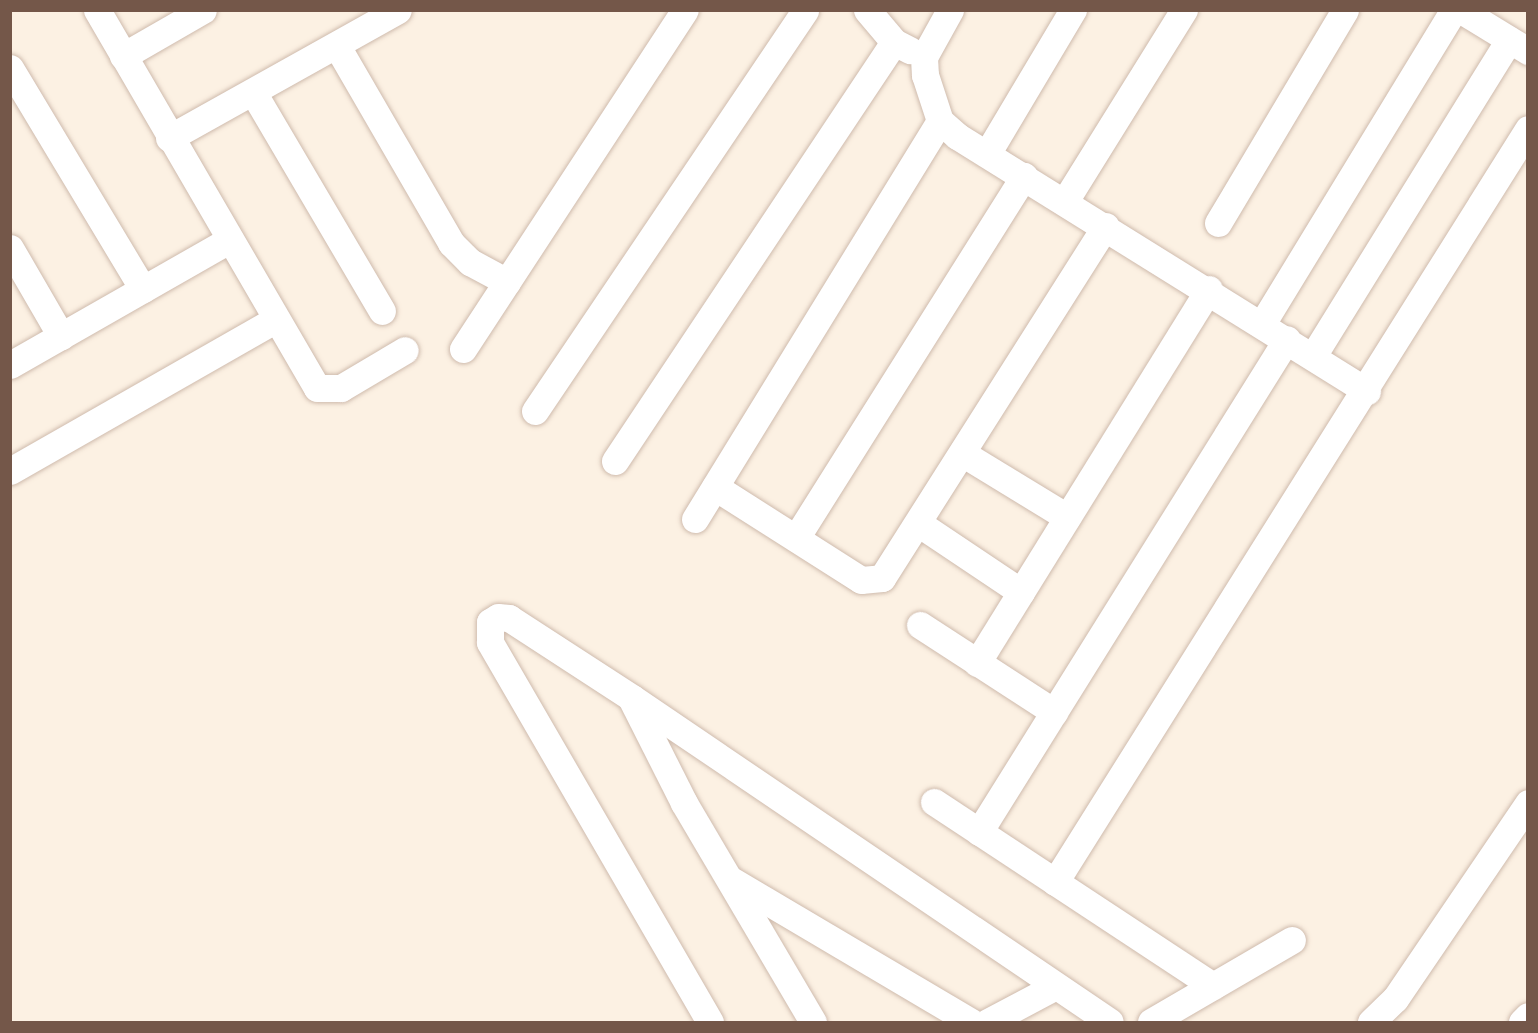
<!DOCTYPE html>
<html>
<head>
<meta charset="utf-8">
<style>
  body { margin:0 }
  #map { position:relative; width:1538px; height:1033px; overflow:hidden; background:#fcf1e3; font-family:Raleway,sans-serif }
  div>[style] { position:absolute }
  .roads { filter:drop-shadow(0 0 2px #cfbbad) drop-shadow(0 0 2px #cfbbad) }
  .minor>* { height:27px; margin:-13.5px; padding:0 13.5px; transform-origin:13.5px; border-radius:13.5px; background:#fff }
  span { translate:-50% -50%; white-space:nowrap; text-align:center; line-height:1.15; -webkit-text-stroke:4.5px #fff5e9; paint-order:stroke }
  .frame { position:absolute; inset:0; border:12px solid #745749; pointer-events:none }
</style>
</head>
<body>
<div id="map">
  <div class="roads">
    <div class="minor">
      <div style="left:97px;top:10px;width:437px;rotate:59.8deg"></div>
      <div style="left:317px;top:388px;width:24px"></div>
      <div style="left:341px;top:388px;width:74px;rotate:-30.7deg"></div>
      <div style="left:867px;top:10px;width:42px;rotate:49.8deg"></div>
      <div style="left:894px;top:42px;width:18px;rotate:27deg"></div>
      <div style="left:950px;top:10px;width:54px;rotate:119deg"></div>
      <div style="left:924px;top:57px;width:18px;rotate:87deg"></div>
      <div style="left:925px;top:75px;width:48px;rotate:71.9deg"></div>
      <div style="left:940px;top:121px;width:23px;rotate:41deg"></div>
      <div style="left:957px;top:136px;width:483px;rotate:31.9deg"></div>
      <div style="left:1461px;top:10px;width:79px;rotate:31.5deg"></div>
      <div style="left:337px;top:46px;width:228px;rotate:59.9deg"></div>
      <div style="left:451px;top:243px;width:27px;rotate:45deg"></div>
      <div style="left:470px;top:262px;width:42px;rotate:28.4deg"></div>
      <div style="left:123px;top:56px;width:92px;rotate:-29.9deg"></div>
      <div style="left:10px;top:68px;width:258px;rotate:59deg"></div>
      <div style="left:253px;top:92px;width:254px;rotate:59.5deg"></div>
      <div style="left:169px;top:138px;width:262px;rotate:-29.2deg"></div>
      <div style="left:987px;top:154px;width:168px;rotate:-59.2deg"></div>
      <div style="left:1065px;top:201px;width:225px;rotate:-58.1deg"></div>
      <div style="left:1218px;top:223px;width:248px;rotate:-59.2deg"></div>
      <div style="left:10px;top:248px;width:102px;rotate:59.9deg"></div>
      <div style="left:1262px;top:324px;width:368px;rotate:-58.6deg"></div>
      <div style="left:463px;top:349px;width:405px;rotate:-56.8deg"></div>
      <div style="left:1313px;top:356px;width:372px;rotate:-58.2deg"></div>
      <div style="left:10px;top:365px;width:250px;rotate:-29.7deg"></div>
      <div style="left:535px;top:411px;width:483px;rotate:-56deg"></div>
      <div style="left:962px;top:453px;width:123px;rotate:31.4deg"></div>
      <div style="left:615px;top:461px;width:503px;rotate:-56.34deg"></div>
      <div style="left:10px;top:471px;width:305px;rotate:-29.7deg"></div>
      <div style="left:715px;top:487px;width:173px;rotate:32.5deg"></div>
      <div style="left:861px;top:580px;width:21px;rotate:-5deg"></div>
      <div style="left:882px;top:578px;width:417px;rotate:-57.6deg"></div>
      <div style="left:695px;top:519px;width:467px;rotate:-58.4deg"></div>
      <div style="left:918px;top:523px;width:124px;rotate:33.8deg"></div>
      <div style="left:796px;top:538px;width:428px;rotate:-57.8deg"></div>
      <div style="left:920px;top:625px;width:160px;rotate:33deg"></div>
      <div style="left:977px;top:663px;width:440px;rotate:-58.2deg"></div>
      <div style="left:632px;top:700px;width:115px;rotate:63.2deg"></div>
      <div style="left:684px;top:803px;width:254px;rotate:59.5deg"></div>
      <div style="left:934px;top:802px;width:334px;rotate:33.4deg"></div>
      <div style="left:979px;top:832px;width:581px;rotate:-58.01deg"></div>
      <div style="left:731px;top:880px;width:279px;rotate:30.6deg"></div>
      <div style="left:1055px;top:882px;width:889px;rotate:-57.86deg"></div>
      <div style="left:710px;top:1022px;width:439px;rotate:-120.1deg"></div>
      <div style="left:490px;top:642px;width:20px;rotate:-90deg"></div>
      <div style="left:490px;top:622px;width:9px;rotate:-32deg"></div>
      <div style="left:498px;top:617px;width:11px;rotate:5deg"></div>
      <div style="left:509px;top:618px;width:147px;rotate:33deg"></div>
      <div style="left:632px;top:698px;width:577px;rotate:34.13deg"></div>
      <div style="left:988px;top:1022px;width:75px;rotate:-27.9deg"></div>
      <div style="left:1151px;top:1022px;width:163px;rotate:-30.2deg"></div>
      <div style="left:1371px;top:1022px;width:33px;rotate:-44deg"></div>
      <div style="left:1395px;top:999px;width:237px;rotate:-55.8deg"></div>
      <div style="left:1522px;top:1022px;width:8px;rotate:-45deg"></div>
    </div>
  </div>
  <div class="frame"></div>
</div>
</body>
</html>
